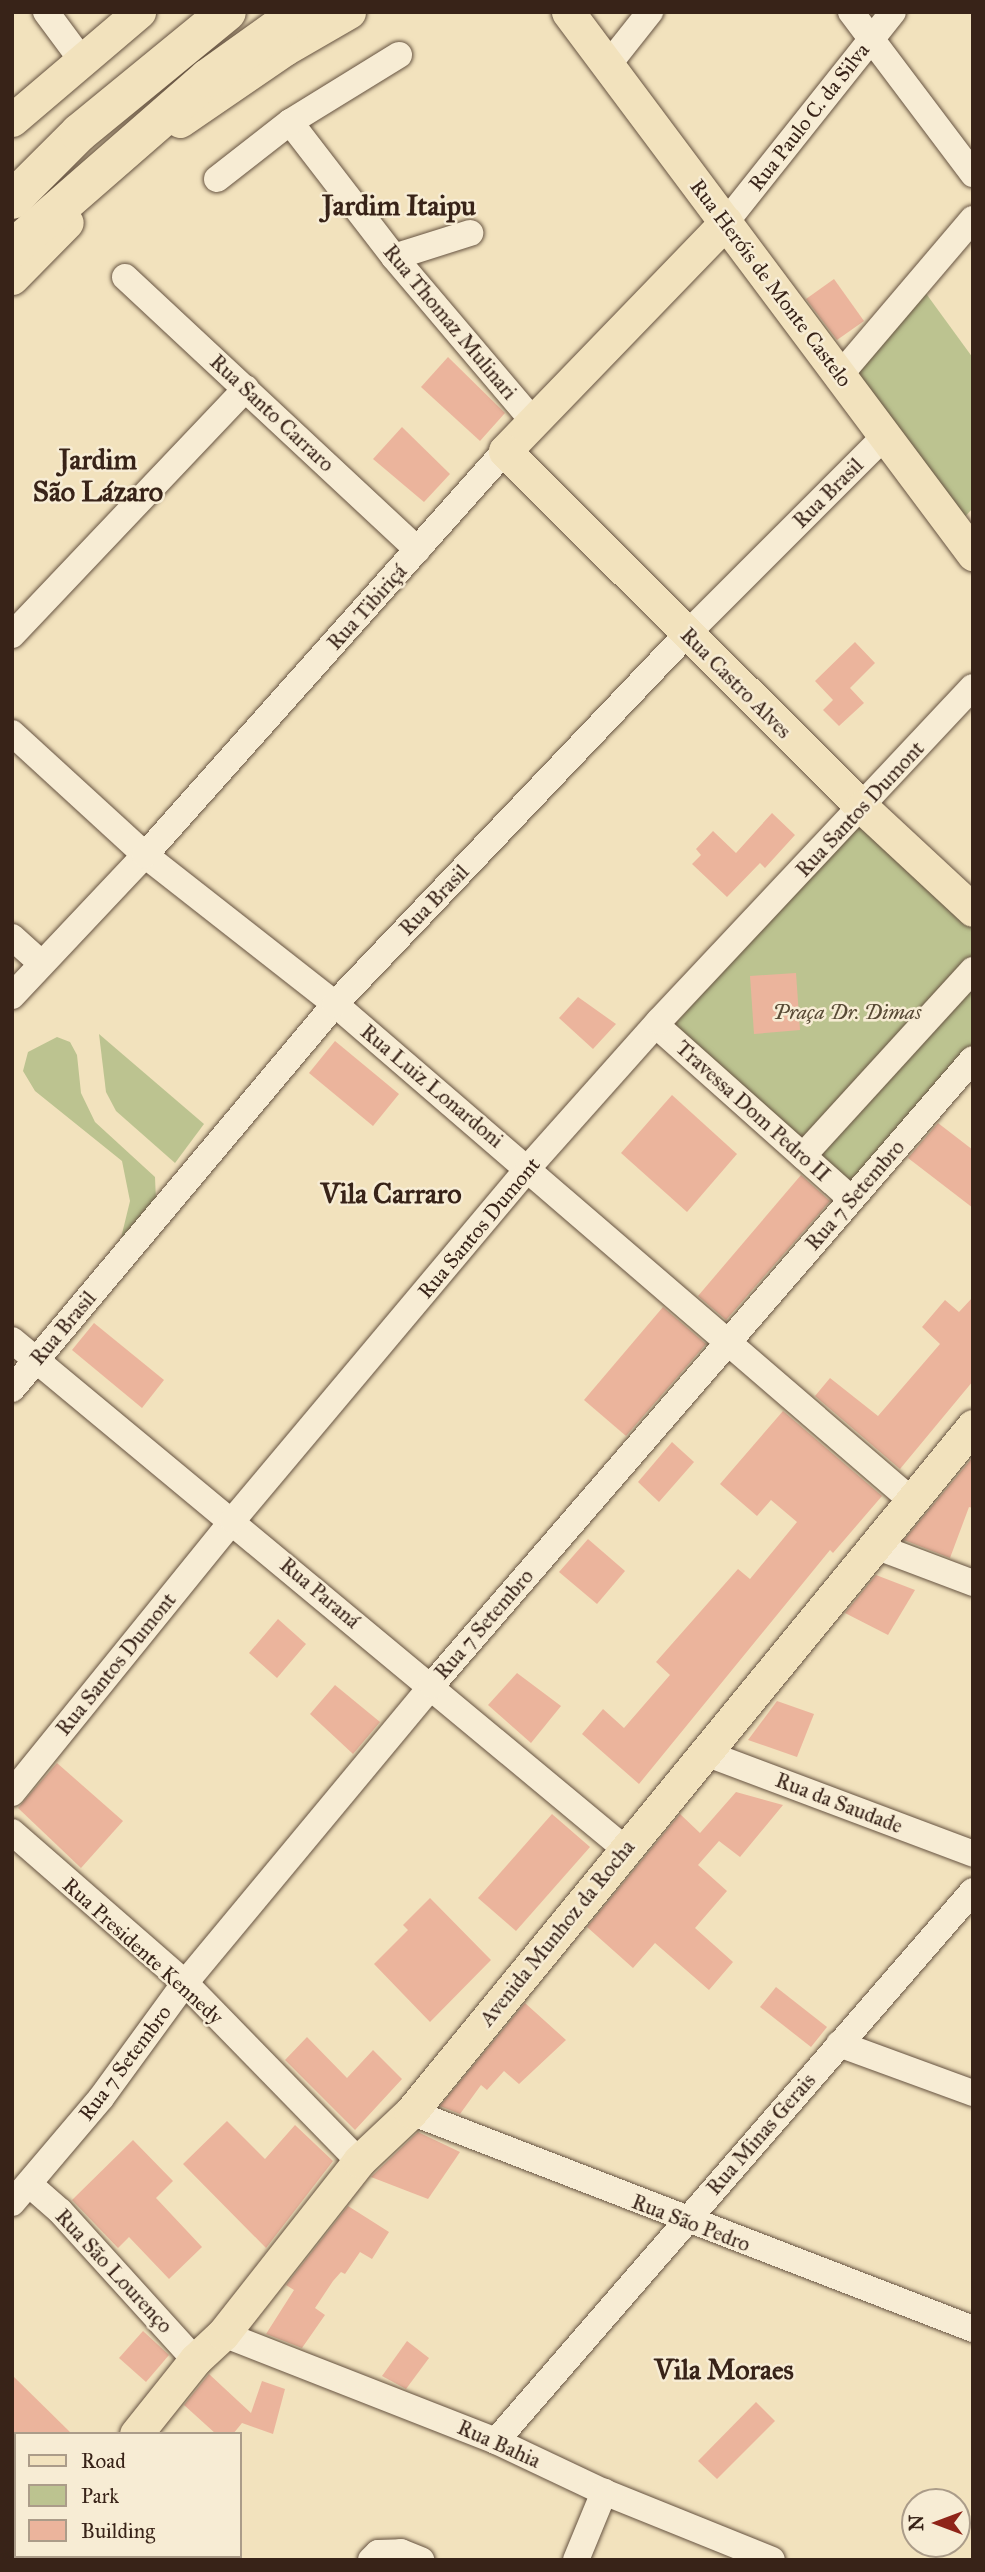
<!DOCTYPE html>
<html>
<head>
<meta charset="utf-8">
<style>
  body { margin:0 }
  #map { position:relative; width:985px; height:2572px; overflow:hidden; background:#f2e2bd; font-family:"IM FELL Great Primer",serif }
  div>[style] { position:absolute }
  .green>* { inset:0; background:#bcc390 }
  .building>* { inset:0; background:#ebb49c }
  .roads { filter:drop-shadow(0 0 2px #665341) drop-shadow(0 0 2px #665341) }
  .minor>* { height:26px; margin:-13px; padding:0 13px; transform-origin:13px; border-radius:13px; background:#f7ecd4 }
  .major>* { height:33px; margin:-16.5px; padding:0 16.5px; transform-origin:16.5px; border-radius:16.5px; background:#f2e2bd }
  .highway>* { height:38px; margin:-19px; padding:0 19px; transform-origin:19px; border-radius:19px; background:#f2e2bd }
  span { translate:-50% -50%; white-space:nowrap; text-align:center; line-height:1.15; -webkit-text-stroke:5px #f7ecd4; paint-order:stroke }
  .street-label { font-size:21px; color:#382318 }
  .park-label { font-size:21px; color:#594b36; font-style:italic }
  .district-label { font-size:28px; color:#382318; font-weight:700 }
  .frame { position:absolute; inset:0; border:14px solid #382318; pointer-events:none }
  .legend { position:absolute; left:14px; top:2432px; width:228px; height:126px; box-sizing:border-box; background:#f7ecd4; border:2px solid #ab9c89; margin:0; padding:9px 12px; list-style:none; font-size:21px; color:#382318 }
  .legend li { display:flex; align-items:center; gap:14px; height:35px }
  .legend b { width:35px; border:2px solid #ab9c89 }
  .north { position:absolute; left:901px; top:2488px; width:70px; height:70px; box-sizing:border-box; background:#f7ecd4; border:2px solid #ab9c89; border-radius:50%; rotate:270deg; font-size:19px; font-weight:700; line-height:28px; text-align:center; color:#382318 }
  .north::after { content:''; display:block; margin:auto; width:24px; height:32px; background:#8f2418; clip-path:polygon(50% 0,100% 100%,50% 72%,0 100%) }
</style>
</head>
<body>
<div id="map">
  <div class="green">
    <div style="clip-path:polygon(922px 288px,973px 358px,973px 508px,961px 521px,851px 373px)"></div>
    <div style="clip-path:polygon(863px 818px,973px 920px,973px 1052px,850px 1186px,675px 1024px)"></div>
    <div style="clip-path:polygon(99px 1034px,204px 1124px,175px 1163px,116px 1111px,106px 1092px)"></div>
    <div style="clip-path:polygon(57px 1037px,70px 1042px,77px 1055px,81px 1093px,95px 1122px,155px 1177px,156px 1201px,121px 1238px,130px 1201px,122px 1161px,35px 1091px,23px 1071px,28px 1052px)"></div>
  </div>
  <div class="building">
    <div style="clip-path:polygon(834px 279px,864px 321px,837px 340px,806px 299px)"></div>
    <div style="clip-path:polygon(448px 357px,505px 413px,480px 441px,421px 387px)"></div>
    <div style="clip-path:polygon(402px 427px,450px 474px,424px 502px,373px 459px)"></div>
    <div style="clip-path:polygon(855px 642px,875px 663px,850px 688px,864px 703px,839px 726px,823px 710px,833px 700px,815px 681px)"></div>
    <div style="clip-path:polygon(772px 813px,795px 835px,765px 868px,760px 863px,727px 897px,692px 864px,701px 855px,696px 849px,713px 831px,736px 853px)"></div>
    <div style="clip-path:polygon(796px 973px,800px 1030px,754px 1034px,750px 976px)"></div>
    <div style="clip-path:polygon(578px 997px,616px 1024px,593px 1049px,559px 1018px)"></div>
    <div style="clip-path:polygon(335px 1041px,399px 1094px,373px 1126px,309px 1073px)"></div>
    <div style="clip-path:polygon(672px 1095px,737px 1154px,687px 1212px,621px 1153px)"></div>
    <div style="clip-path:polygon(938px 1123px,973px 1150px,973px 1208px,908px 1158px)"></div>
    <div style="clip-path:polygon(801px 1175px,830px 1201px,726px 1320px,698px 1296px)"></div>
    <div style="clip-path:polygon(973px 1297px,973px 1381px,900px 1469px,815px 1396px,830px 1378px,878px 1416px,940px 1344px,922px 1327px,945px 1300px,959px 1312px)"></div>
    <div style="clip-path:polygon(663px 1307px,706px 1344px,626px 1436px,584px 1400px)"></div>
    <div style="clip-path:polygon(94px 1323px,164px 1380px,142px 1408px,72px 1350px)"></div>
    <div style="clip-path:polygon(783px 1411px,882px 1496px,833px 1553px,830px 1550px,639px 1784px,582px 1734px,603px 1709px,624px 1728px,670px 1675px,656px 1662px,738px 1569px,750px 1579px,797px 1522px,771px 1500px,757px 1516px,720px 1484px)"></div>
    <div style="clip-path:polygon(672px 1442px,694px 1462px,659px 1502px,638px 1482px)"></div>
    <div style="clip-path:polygon(973px 1457px,973px 1508px,969px 1507px,950px 1558px,904px 1540px)"></div>
    <div style="clip-path:polygon(588px 1539px,625px 1571px,597px 1604px,559px 1572px)"></div>
    <div style="clip-path:polygon(876px 1575px,915px 1590px,888px 1635px,845px 1613px)"></div>
    <div style="clip-path:polygon(278px 1619px,306px 1644px,277px 1678px,249px 1653px)"></div>
    <div style="clip-path:polygon(517px 1673px,561px 1706px,531px 1743px,488px 1705px)"></div>
    <div style="clip-path:polygon(335px 1685px,380px 1722px,353px 1754px,310px 1714px)"></div>
    <div style="clip-path:polygon(777px 1701px,814px 1714px,797px 1757px,748px 1740px)"></div>
    <div style="clip-path:polygon(57px 1763px,123px 1821px,81px 1868px,18px 1808px)"></div>
    <div style="clip-path:polygon(736px 1792px,783px 1805px,740px 1857px,719px 1841px,698px 1865px,727px 1891px,695px 1928px,733px 1962px,709px 1990px,655px 1943px,633px 1968px,587px 1927px,680px 1814px,700px 1833px)"></div>
    <div style="clip-path:polygon(552px 1814px,590px 1847px,516px 1931px,478px 1898px)"></div>
    <div style="clip-path:polygon(430px 1898px,491px 1960px,430px 2022px,374px 1964px,408px 1930px,403px 1925px)"></div>
    <div style="clip-path:polygon(776px 1987px,827px 2027px,811px 2047px,760px 2007px)"></div>
    <div style="clip-path:polygon(525px 2003px,566px 2040px,519px 2084px,504px 2071px,487px 2090px,481px 2085px,460px 2114px,440px 2106px)"></div>
    <div style="clip-path:polygon(307px 2037px,347px 2078px,373px 2050px,402px 2079px,355px 2130px,285px 2060px)"></div>
    <div style="clip-path:polygon(227px 2121px,265px 2159px,295px 2125px,333px 2161px,266px 2248px,183px 2164px)"></div>
    <div style="clip-path:polygon(418px 2132px,460px 2152px,428px 2199px,371px 2177px)"></div>
    <div style="clip-path:polygon(133px 2140px,173px 2181px,156px 2198px,202px 2247px,169px 2279px,129px 2237px,118px 2248px,72px 2200px)"></div>
    <div style="clip-path:polygon(348px 2206px,389px 2232px,372px 2259px,360px 2252px,345px 2274px,341px 2272px,333px 2281px,315px 2308px,325px 2315px,302px 2348px,266px 2334px,294px 2290px,286px 2285px)"></div>
    <div style="clip-path:polygon(143px 2331px,169px 2355px,146px 2382px,119px 2358px)"></div>
    <div style="clip-path:polygon(407px 2341px,429px 2358px,406px 2389px,382px 2376px)"></div>
    <div style="clip-path:polygon(209px 2374px,251px 2413px,262px 2381px,285px 2389px,273px 2434px,242px 2423px,233px 2434px,216px 2434px,184px 2405px)"></div>
    <div style="clip-path:polygon(12px 2375px,72px 2434px,12px 2434px)"></div>
    <div style="clip-path:polygon(756px 2402px,775px 2421px,717px 2479px,698px 2461px)"></div>
  </div>
  <div class="roads">
    <div class="minor">
      <div style="left:46px;top:12px;width:57px;rotate:53.5deg"></div>
      <div style="left:851px;top:12px;width:203px;rotate:53deg"></div>
      <div style="left:608px;top:65px;width:68px;rotate:-51.6deg"></div>
      <div style="left:290px;top:122px;width:170px;rotate:52.4deg"></div>
      <div style="left:394px;top:257px;width:216px;rotate:49.7deg"></div>
      <div style="left:217px;top:179px;width:93px;rotate:-38deg"></div>
      <div style="left:290px;top:122px;width:128px;rotate:-31.6deg"></div>
      <div style="left:726px;top:222px;width:268px;rotate:-51.5deg"></div>
      <div style="left:394px;top:257px;width:80px;rotate:-17.5deg"></div>
      <div style="left:125px;top:277px;width:400px;rotate:43deg"></div>
      <div style="left:840px;top:375px;width:205px;rotate:-49.6deg"></div>
      <div style="left:12px;top:635px;width:340px;rotate:-46.5deg"></div>
      <div style="left:12px;top:733px;width:180px;rotate:42.5deg"></div>
      <div style="left:145px;top:855px;width:241px;rotate:38.1deg"></div>
      <div style="left:335px;top:1004px;width:760px;rotate:40.73deg"></div>
      <div style="left:12px;top:937px;width:38px;rotate:42deg"></div>
      <div style="left:12px;top:996px;width:194px;rotate:-46.7deg"></div>
      <div style="left:145px;top:855px;width:541px;rotate:-48.3deg"></div>
      <div style="left:656px;top:1025px;width:260px;rotate:41.7deg"></div>
      <div style="left:803px;top:1156px;width:252px;rotate:-47.6deg"></div>
      <div style="left:12px;top:1340px;width:797px;rotate:39.7deg"></div>
      <div style="left:12px;top:1389px;width:503px;rotate:-50deg"></div>
      <div style="left:335px;top:1004px;width:509px;rotate:-46.43deg"></div>
      <div style="left:686px;top:635px;width:280px;rotate:-45deg"></div>
      <div style="left:875px;top:1546px;width:105px;rotate:20.7deg"></div>
      <div style="left:705px;top:1753px;width:286px;rotate:20.6deg"></div>
      <div style="left:12px;top:1793px;width:351px;rotate:-51deg"></div>
      <div style="left:233px;top:1520px;width:459px;rotate:-50deg"></div>
      <div style="left:528px;top:1168px;width:197px;rotate:-48.3deg"></div>
      <div style="left:659px;top:1021px;width:458px;rotate:-46.8deg"></div>
      <div style="left:12px;top:1832px;width:230px;rotate:41.1deg"></div>
      <div style="left:185px;top:1983px;width:249px;rotate:45.7deg"></div>
      <div style="left:839px;top:2044px;width:143px;rotate:20.1deg"></div>
      <div style="left:411px;top:2112px;width:602px;rotate:21.11deg"></div>
      <div style="left:29px;top:2184px;width:41px;rotate:41.1deg"></div>
      <div style="left:60px;top:2211px;width:201px;rotate:47.8deg"></div>
      <div style="left:12px;top:2203px;width:138px;rotate:-49.7deg"></div>
      <div style="left:101px;top:2098px;width:142px;rotate:-53.9deg"></div>
      <div style="left:185px;top:1983px;width:387px;rotate:-50.3deg"></div>
      <div style="left:432px;top:1685px;width:827px;rotate:-49.17deg"></div>
      <div style="left:223px;top:2334px;width:293px;rotate:21.4deg"></div>
      <div style="left:496px;top:2441px;width:119px;rotate:25.3deg"></div>
      <div style="left:604px;top:2492px;width:181px;rotate:22deg"></div>
      <div style="left:496px;top:2441px;width:728px;rotate:-49.07deg"></div>
      <div style="left:12px;top:2534px;width:5px;rotate:37deg"></div>
      <div style="left:371px;top:2560px;width:10px;rotate:-45deg"></div>
      <div style="left:378px;top:2553px;width:23px;rotate:-2deg"></div>
      <div style="left:401px;top:2552px;width:22px;rotate:22deg"></div>
      <div style="left:576px;top:2560px;width:74px;rotate:-67.6deg"></div>
    </div>
    <div class="major">
      <div style="left:568px;top:12px;width:677px;rotate:53.23deg"></div>
      <div style="left:12px;top:120px;width:167px;rotate:-40.4deg"></div>
      <div style="left:180px;top:121px;width:127px;rotate:-34.4deg"></div>
      <div style="left:285px;top:49px;width:74px;rotate:-30deg"></div>
      <div style="left:726px;top:222px;width:318px;rotate:134deg"></div>
      <div style="left:505px;top:451px;width:504px;rotate:44.92deg"></div>
      <div style="left:862px;top:807px;width:151px;rotate:42.9deg"></div>
      <div style="left:12px;top:278px;width:78px;rotate:-45.5deg"></div>
      <div style="left:136px;top:2434px;width:95px;rotate:-51.4deg"></div>
      <div style="left:195px;top:2360px;width:38px;rotate:-43deg"></div>
      <div style="left:223px;top:2334px;width:220px;rotate:-51.8deg"></div>
      <div style="left:359px;top:2161px;width:71px;rotate:-43.3deg"></div>
      <div style="left:411px;top:2112px;width:887px;rotate:-50.67deg"></div>
      <div style="left:31px;top:2560px;width:5px;rotate:-53deg"></div>
    </div>
    <div class="highway">
      <div style="left:12px;top:200px;width:95px;rotate:-45deg"></div>
      <div style="left:79px;top:133px;width:191px;rotate:-39.3deg"></div>
      <div style="left:12px;top:249px;width:260px;rotate:-41.1deg"></div>
      <div style="left:208px;top:78px;width:113px;rotate:-35.7deg"></div>
    </div>
  </div>
  <div class="street-label">
    <span style="left:809px;top:117px;rotate:-52deg">Rua Paulo C. da Silva</span>
    <span style="left:771px;top:283px;rotate:53deg">Rua Heróis de Monte Castelo</span>
    <span style="left:450px;top:322px;rotate:50deg">Rua Thomaz Mulinari</span>
    <span style="left:272px;top:413px;rotate:43deg">Rua Santo Carraro</span>
    <span style="left:828px;top:493px;rotate:-45deg">Rua Brasil</span>
    <span style="left:367px;top:607px;rotate:-48deg">Rua Tibiriçá</span>
    <span style="left:736px;top:683px;rotate:45deg">Rua Castro Alves</span>
    <span style="left:860px;top:809px;rotate:-47deg">Rua Santos Dumont</span>
    <span style="left:434px;top:900px;rotate:-46deg">Rua Brasil</span>
    <span style="left:432px;top:1086px;rotate:40deg">Rua Luiz Lonardoni</span>
    <span style="left:753px;top:1111px;rotate:42deg">Travessa Dom Pedro II</span>
    <span style="left:855px;top:1195px;rotate:-49deg">Rua 7 Setembro</span>
    <span style="left:479px;top:1228px;rotate:-50deg">Rua Santos Dumont</span>
    <span style="left:63px;top:1328px;rotate:-50deg">Rua Brasil</span>
    <span style="left:320px;top:1593px;rotate:40deg">Rua Paraná</span>
    <span style="left:484px;top:1624px;rotate:-49deg">Rua 7 Setembro</span>
    <span style="left:116px;top:1664px;rotate:-51deg">Rua Santos Dumont</span>
    <span style="left:839px;top:1803px;rotate:21deg">Rua da Saudade</span>
    <span style="left:557px;top:1933px;rotate:-51deg">Avenida Munhoz da Rocha</span>
    <span style="left:143px;top:1951px;rotate:42deg">Rua Presidente Kennedy</span>
    <span style="left:125px;top:2063px;rotate:-53deg">Rua 7 Setembro</span>
    <span style="left:761px;top:2134px;rotate:-49deg">Rua Minas Gerais</span>
    <span style="left:691px;top:2223px;rotate:21deg">Rua São Pedro</span>
    <span style="left:114px;top:2271px;rotate:47deg">Rua São Lourenço</span>
    <span style="left:499px;top:2444px;rotate:24deg">Rua Bahia</span>
  </div>
  <div class="park-label">
    <span style="left:847px;top:1012px">Praça Dr. Dimas</span>
  </div>
  <div class="district-label">
    <span style="left:399px;top:206px">Jardim Itaipu</span>
    <span style="left:98px;top:476px">Jardim<br>São Lázaro</span>
    <span style="left:391px;top:1194px">Vila Carraro</span>
    <span style="left:724px;top:2370px">Vila Moraes</span>
  </div>
  <div class="frame"></div>
  <ul class="legend">
  <li><b style="height:9px;background:#f2e2bd"></b>Road</li>
  <li><b style="height:19px;background:#bcc390"></b>Park</li>
  <li><b style="height:19px;background:#ebb49c"></b>Building</li>
  </ul>
  <div class="north">N</div>
</div>
</body>
</html>
